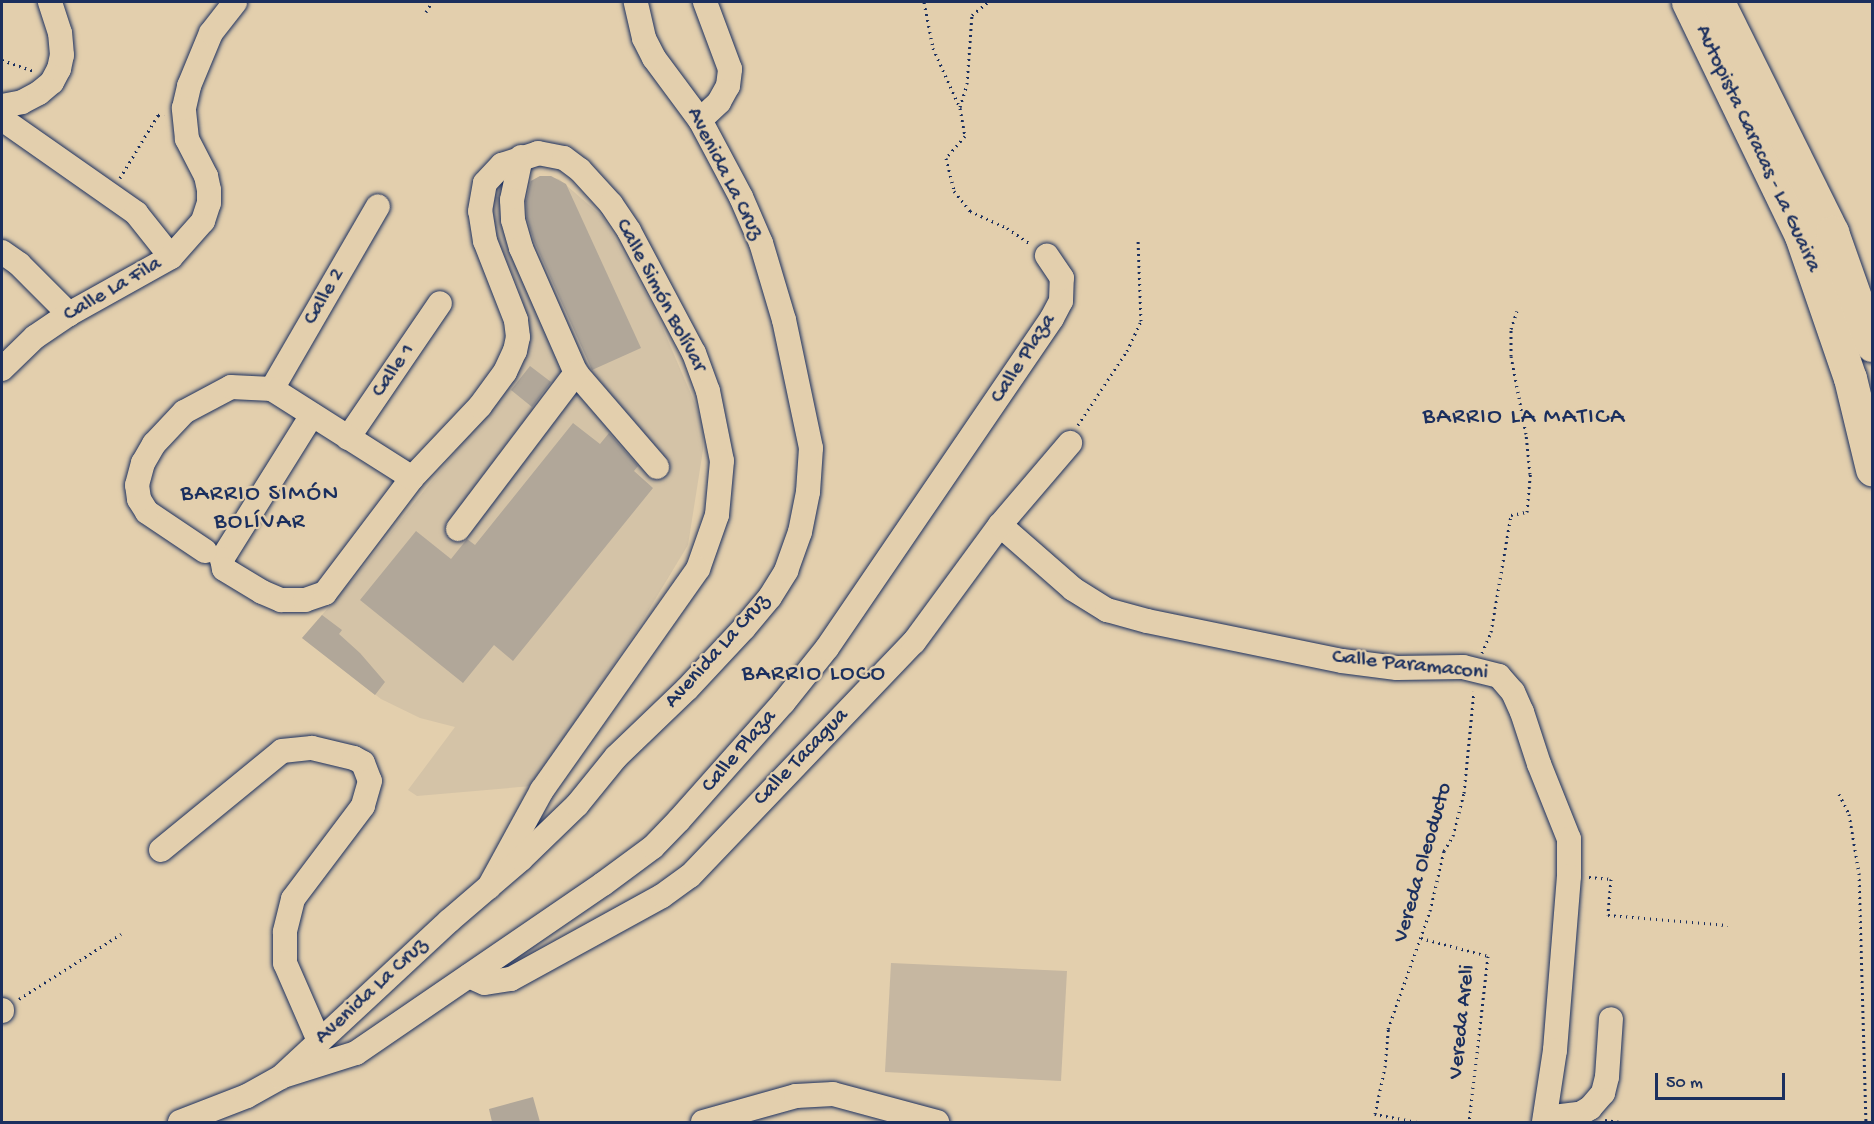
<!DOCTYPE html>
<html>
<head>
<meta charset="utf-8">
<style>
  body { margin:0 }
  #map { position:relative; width:1874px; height:1124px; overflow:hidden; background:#e3cfad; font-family:"Gochi Hand",sans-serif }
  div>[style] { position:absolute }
  .built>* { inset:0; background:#d4c3a7 }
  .green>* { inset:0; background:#c6b7a1 }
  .building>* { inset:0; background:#b1a799 }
  .path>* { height:3px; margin-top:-1.5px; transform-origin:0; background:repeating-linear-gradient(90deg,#1b2f5e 0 1.5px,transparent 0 6px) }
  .roads { filter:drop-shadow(0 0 2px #1b2f5e) drop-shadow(0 0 2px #1b2f5e) }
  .minor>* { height:24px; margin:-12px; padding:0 12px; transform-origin:12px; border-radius:12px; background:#e3cfad }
  .highway>* { height:33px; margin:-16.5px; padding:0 16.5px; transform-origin:16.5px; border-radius:16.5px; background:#e3cfad }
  span { translate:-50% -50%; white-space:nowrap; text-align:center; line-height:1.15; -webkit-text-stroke:4.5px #e3cfad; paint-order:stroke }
  .street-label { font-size:22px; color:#1b2f5e }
  .neighbourhood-label { font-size:24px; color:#1b2f5e; letter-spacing:1.5px }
  .frame { position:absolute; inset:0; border:3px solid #1b2f5e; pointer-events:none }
  .scale { position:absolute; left:1655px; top:1073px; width:130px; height:27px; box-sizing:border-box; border:3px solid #1b2f5e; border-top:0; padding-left:8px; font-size:18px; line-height:21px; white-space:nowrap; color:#1b2f5e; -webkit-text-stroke:4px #e3cfad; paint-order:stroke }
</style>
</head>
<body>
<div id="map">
  <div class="built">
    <div style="clip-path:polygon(540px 176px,559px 179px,603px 217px,654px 308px,694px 401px,703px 426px,703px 450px,688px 545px,636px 631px,532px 786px,417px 796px,408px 790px,455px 727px,420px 718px,381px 699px,302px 638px,360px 571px,515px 377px,526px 315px,518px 286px,494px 232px,493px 196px,518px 201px,527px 183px)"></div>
  </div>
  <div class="green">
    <div style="clip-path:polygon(891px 963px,1067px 971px,1061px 1081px,885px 1072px)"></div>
  </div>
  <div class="building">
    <div style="clip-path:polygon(540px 176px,551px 176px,566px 184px,641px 348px,592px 370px,534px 241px,527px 218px,526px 201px,531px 181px)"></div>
    <div style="clip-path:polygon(530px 366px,551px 382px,532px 407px,511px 390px)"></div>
    <div style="clip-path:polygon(573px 423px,600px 444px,609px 433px,638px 466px,634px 471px,653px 488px,513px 661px,494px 645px,463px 683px,360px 600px,416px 531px,451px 559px,467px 539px,475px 545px)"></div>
    <div style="clip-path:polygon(322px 615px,342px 630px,339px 634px,360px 653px,385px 682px,375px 695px,302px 638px)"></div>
    <div style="clip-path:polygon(533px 1097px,540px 1122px,492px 1122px,489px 1109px)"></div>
  </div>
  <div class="path">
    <div style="left:924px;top:2px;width:47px;rotate:78.9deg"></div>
    <div style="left:933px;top:48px;width:66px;rotate:65.8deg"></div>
    <div style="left:960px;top:108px;width:28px;rotate:80deg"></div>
    <div style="left:965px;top:136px;width:29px;rotate:131deg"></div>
    <div style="left:946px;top:158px;width:34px;rotate:76deg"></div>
    <div style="left:954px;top:191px;width:26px;rotate:51deg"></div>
    <div style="left:970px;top:211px;width:41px;rotate:24.7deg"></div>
    <div style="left:1007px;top:228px;width:29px;rotate:34deg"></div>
    <div style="left:426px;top:12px;width:12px;rotate:-59deg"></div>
    <div style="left:2px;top:60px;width:34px;rotate:19deg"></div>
    <div style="left:960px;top:107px;width:24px;rotate:-73deg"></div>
    <div style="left:967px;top:84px;width:69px;rotate:-85.9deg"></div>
    <div style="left:972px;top:15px;width:21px;rotate:-39deg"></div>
    <div style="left:120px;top:178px;width:74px;rotate:-58.9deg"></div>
    <div style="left:158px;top:115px;width:6px;rotate:-9deg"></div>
    <div style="left:1078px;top:425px;width:89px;rotate:-56.5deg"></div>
    <div style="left:1127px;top:351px;width:33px;rotate:-65deg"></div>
    <div style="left:1141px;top:321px;width:83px;rotate:-92.1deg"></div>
    <div style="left:1482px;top:653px;width:23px;rotate:-67deg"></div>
    <div style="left:1491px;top:632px;width:119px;rotate:-80.3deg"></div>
    <div style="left:1511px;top:515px;width:16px;rotate:-11deg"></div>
    <div style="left:1527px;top:512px;width:38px;rotate:-85deg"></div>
    <div style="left:1530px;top:474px;width:40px;rotate:-95.7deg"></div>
    <div style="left:1526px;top:434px;width:79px;rotate:-100.9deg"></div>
    <div style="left:1511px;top:356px;width:27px;rotate:-90deg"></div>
    <div style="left:1511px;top:329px;width:19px;rotate:-72deg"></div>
    <div style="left:1839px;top:794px;width:22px;rotate:63deg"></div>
    <div style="left:1849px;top:814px;width:60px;rotate:80.4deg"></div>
    <div style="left:1859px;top:873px;width:249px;rotate:88.4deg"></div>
    <div style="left:1589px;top:877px;width:22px;rotate:5deg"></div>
    <div style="left:1611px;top:879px;width:36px;rotate:95deg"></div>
    <div style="left:1608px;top:915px;width:120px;rotate:4.8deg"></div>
    <div style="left:1421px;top:938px;width:69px;rotate:15deg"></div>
    <div style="left:1488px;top:956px;width:167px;rotate:96.5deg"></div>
    <div style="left:19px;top:999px;width:121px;rotate:-32.5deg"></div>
    <div style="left:1605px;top:1120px;width:15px;rotate:8deg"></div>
    <div style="left:1417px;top:1122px;width:43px;rotate:-169.2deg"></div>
    <div style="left:1375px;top:1114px;width:48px;rotate:-78deg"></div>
    <div style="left:1385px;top:1067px;width:38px;rotate:-85deg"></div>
    <div style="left:1388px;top:1029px;width:125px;rotate:-70.4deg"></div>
    <div style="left:1430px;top:911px;width:62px;rotate:-76.9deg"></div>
    <div style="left:1444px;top:851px;width:17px;rotate:-59deg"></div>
    <div style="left:1453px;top:836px;width:44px;rotate:-75.7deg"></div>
    <div style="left:1464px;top:793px;width:102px;rotate:-84.4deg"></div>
    <div style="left:1454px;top:1122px;width:19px"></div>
  </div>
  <div class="roads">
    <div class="minor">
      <div style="left:2px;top:106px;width:20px;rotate:-11deg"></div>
      <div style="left:22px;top:102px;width:19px;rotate:-28deg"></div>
      <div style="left:39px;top:93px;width:17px;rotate:-40deg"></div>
      <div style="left:52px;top:82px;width:15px;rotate:-62deg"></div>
      <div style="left:59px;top:69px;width:14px;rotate:-78deg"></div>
      <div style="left:62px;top:55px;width:22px;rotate:-95deg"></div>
      <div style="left:60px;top:33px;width:33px;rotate:-108deg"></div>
      <div style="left:2px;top:119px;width:164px;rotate:35deg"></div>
      <div style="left:136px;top:213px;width:56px;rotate:51.5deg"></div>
      <div style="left:700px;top:120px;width:26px;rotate:-43deg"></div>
      <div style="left:719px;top:102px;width:18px;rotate:-61deg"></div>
      <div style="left:728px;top:86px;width:17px;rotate:-83deg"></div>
      <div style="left:730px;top:69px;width:72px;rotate:-110.5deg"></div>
      <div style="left:521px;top:157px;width:44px;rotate:101.8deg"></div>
      <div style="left:512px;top:200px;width:20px;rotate:87deg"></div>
      <div style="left:513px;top:220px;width:29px;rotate:74deg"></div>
      <div style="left:521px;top:248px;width:137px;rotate:66.3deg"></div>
      <div style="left:576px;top:373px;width:124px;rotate:49.2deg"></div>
      <div style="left:2px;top:252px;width:21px;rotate:35deg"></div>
      <div style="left:19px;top:264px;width:71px;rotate:45deg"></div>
      <div style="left:2px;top:369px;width:46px;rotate:-44.1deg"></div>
      <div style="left:35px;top:337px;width:41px;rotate:-34.1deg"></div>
      <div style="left:69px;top:314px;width:117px;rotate:-29.2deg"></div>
      <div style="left:171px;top:257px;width:48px;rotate:-48.4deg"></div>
      <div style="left:203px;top:221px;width:19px;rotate:-72deg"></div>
      <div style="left:209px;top:203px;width:13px;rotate:-90deg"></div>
      <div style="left:209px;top:190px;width:14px;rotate:-102deg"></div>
      <div style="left:206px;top:176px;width:42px;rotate:-117.2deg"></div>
      <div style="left:187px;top:139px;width:31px;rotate:-96deg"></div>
      <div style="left:184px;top:108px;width:23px;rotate:-77deg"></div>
      <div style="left:189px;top:86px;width:57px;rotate:-67.5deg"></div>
      <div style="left:211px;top:33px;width:39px;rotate:-52deg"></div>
      <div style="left:272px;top:389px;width:211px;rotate:-59.9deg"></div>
      <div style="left:312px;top:415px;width:170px;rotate:122deg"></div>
      <div style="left:222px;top:559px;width:10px;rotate:79deg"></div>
      <div style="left:224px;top:569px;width:44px;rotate:31.2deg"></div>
      <div style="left:262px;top:592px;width:21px;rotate:23deg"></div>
      <div style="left:281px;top:600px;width:24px"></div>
      <div style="left:305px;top:600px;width:21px;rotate:-19deg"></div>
      <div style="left:325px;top:593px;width:144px;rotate:-52.9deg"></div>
      <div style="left:412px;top:478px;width:99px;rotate:-46.6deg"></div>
      <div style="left:480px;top:406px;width:42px;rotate:-53.7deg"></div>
      <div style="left:505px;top:372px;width:23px;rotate:-65deg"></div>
      <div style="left:515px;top:351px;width:14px;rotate:-78deg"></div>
      <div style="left:518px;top:337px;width:17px;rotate:-97deg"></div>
      <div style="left:516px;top:320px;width:85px;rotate:-111.4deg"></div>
      <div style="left:485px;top:241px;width:30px;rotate:-99deg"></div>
      <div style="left:480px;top:211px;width:28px;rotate:-80deg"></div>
      <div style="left:485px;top:183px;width:25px;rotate:-47deg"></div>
      <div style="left:502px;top:165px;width:38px;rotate:-18deg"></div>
      <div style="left:538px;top:153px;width:26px;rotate:11deg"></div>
      <div style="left:564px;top:158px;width:20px;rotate:37deg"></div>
      <div style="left:580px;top:170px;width:46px;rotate:47.6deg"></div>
      <div style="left:611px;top:204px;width:32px;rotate:56deg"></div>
      <div style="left:629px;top:231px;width:138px;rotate:62deg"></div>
      <div style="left:694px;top:353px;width:40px;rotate:69.8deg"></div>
      <div style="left:708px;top:391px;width:71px;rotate:78.7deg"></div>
      <div style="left:722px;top:461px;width:54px;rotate:95.3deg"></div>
      <div style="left:717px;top:515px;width:57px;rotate:109.4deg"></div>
      <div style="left:698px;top:569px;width:271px;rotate:125.2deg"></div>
      <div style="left:542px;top:790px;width:111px;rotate:118.7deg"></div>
      <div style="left:348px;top:438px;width:163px;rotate:-55.7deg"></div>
      <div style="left:1000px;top:525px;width:97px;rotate:41.2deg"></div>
      <div style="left:1073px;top:589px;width:40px;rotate:32deg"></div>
      <div style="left:1107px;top:610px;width:41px;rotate:15.4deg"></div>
      <div style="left:1147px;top:621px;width:199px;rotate:11.6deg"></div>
      <div style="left:1342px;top:661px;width:55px;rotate:7.3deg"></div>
      <div style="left:1397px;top:668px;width:66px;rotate:-0.9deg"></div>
      <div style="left:1463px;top:667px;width:37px;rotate:14deg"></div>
      <div style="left:1499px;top:676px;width:21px;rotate:49deg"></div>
      <div style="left:1513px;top:692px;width:22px;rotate:66deg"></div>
      <div style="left:1522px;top:712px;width:55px;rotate:71.9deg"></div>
      <div style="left:1539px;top:764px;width:81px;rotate:68.2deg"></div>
      <div style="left:1569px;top:839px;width:37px;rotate:90deg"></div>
      <div style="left:1569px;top:876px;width:175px;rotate:94.6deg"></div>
      <div style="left:1555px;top:1050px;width:73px;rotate:98.7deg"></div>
      <div style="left:458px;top:529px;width:196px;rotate:-52.9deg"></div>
      <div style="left:205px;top:551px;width:70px;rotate:-146.1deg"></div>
      <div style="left:147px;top:512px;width:15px;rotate:-122deg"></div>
      <div style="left:139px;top:499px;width:14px;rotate:-98deg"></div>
      <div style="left:137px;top:485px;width:23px;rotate:-75deg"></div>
      <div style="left:143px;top:463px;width:22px;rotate:-60deg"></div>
      <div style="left:154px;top:444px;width:44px;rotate:-46.8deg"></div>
      <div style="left:184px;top:412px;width:53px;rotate:-28deg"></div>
      <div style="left:231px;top:387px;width:41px;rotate:2.8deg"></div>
      <div style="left:272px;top:389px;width:166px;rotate:32.4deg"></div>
      <div style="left:161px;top:850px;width:156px;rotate:-39.3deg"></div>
      <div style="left:282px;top:751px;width:30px;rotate:-6deg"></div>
      <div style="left:312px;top:748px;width:43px;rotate:13.4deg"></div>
      <div style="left:354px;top:758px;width:10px;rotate:29deg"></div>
      <div style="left:363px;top:763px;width:19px;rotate:69deg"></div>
      <div style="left:370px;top:781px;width:26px;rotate:106deg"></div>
      <div style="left:363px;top:806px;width:116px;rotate:127deg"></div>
      <div style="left:293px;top:899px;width:34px;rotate:104deg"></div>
      <div style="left:285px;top:932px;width:31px;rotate:90deg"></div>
      <div style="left:285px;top:963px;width:85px;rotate:66.4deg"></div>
      <div style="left:469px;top:976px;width:17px;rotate:24deg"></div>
      <div style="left:485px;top:983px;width:26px;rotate:-9deg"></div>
      <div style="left:511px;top:979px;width:172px;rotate:-28.8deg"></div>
      <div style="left:662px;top:896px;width:34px;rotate:-36deg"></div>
      <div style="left:690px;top:876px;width:324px;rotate:-46.3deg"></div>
      <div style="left:914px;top:642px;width:145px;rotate:-53.7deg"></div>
      <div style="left:1000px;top:525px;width:108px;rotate:-49.5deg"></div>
      <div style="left:2px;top:1011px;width:1px;rotate:-90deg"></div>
      <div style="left:286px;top:1075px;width:73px;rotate:-17.4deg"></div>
      <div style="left:356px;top:1053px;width:299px;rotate:-34.4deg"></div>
      <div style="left:603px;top:884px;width:62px;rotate:-36.5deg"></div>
      <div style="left:653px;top:847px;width:37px;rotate:-46deg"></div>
      <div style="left:679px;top:820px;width:157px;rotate:-48.4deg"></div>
      <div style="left:783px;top:703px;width:70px;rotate:-51.3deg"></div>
      <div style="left:827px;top:648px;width:399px;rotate:-55.7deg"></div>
      <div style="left:1052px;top:318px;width:19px;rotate:-62deg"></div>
      <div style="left:1061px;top:301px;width:23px;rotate:-88deg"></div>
      <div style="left:1062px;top:278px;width:27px;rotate:-124deg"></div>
      <div style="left:1545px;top:1118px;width:35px;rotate:-7deg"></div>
      <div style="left:1580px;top:1114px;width:12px;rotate:-31deg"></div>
      <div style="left:1590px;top:1108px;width:20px;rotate:-49deg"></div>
      <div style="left:1603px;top:1093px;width:16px;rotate:-76deg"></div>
      <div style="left:1607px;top:1077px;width:58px;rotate:-86.1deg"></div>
      <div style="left:180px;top:1122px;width:72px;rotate:-21.2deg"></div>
      <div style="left:247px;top:1096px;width:39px;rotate:-29deg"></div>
      <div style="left:281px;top:1077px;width:229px;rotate:-42.9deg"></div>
      <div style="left:449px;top:921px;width:95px;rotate:-40.7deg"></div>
      <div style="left:521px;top:859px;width:78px;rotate:-44deg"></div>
      <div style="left:577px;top:805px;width:62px;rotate:-50.9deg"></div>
      <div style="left:616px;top:757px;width:98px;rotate:-43.8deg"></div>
      <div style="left:687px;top:689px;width:83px;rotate:-46.9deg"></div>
      <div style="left:744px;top:628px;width:40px;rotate:-50deg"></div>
      <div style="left:770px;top:597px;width:31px;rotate:-58deg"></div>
      <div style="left:786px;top:571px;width:41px;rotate:-70.3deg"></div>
      <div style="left:800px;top:532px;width:41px;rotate:-78.7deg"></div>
      <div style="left:808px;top:492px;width:44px;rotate:-86.1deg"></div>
      <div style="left:811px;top:448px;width:131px;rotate:-101.9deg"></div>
      <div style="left:784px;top:320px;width:80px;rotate:-106.6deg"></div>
      <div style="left:761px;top:243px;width:50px;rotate:-113.5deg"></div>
      <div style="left:741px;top:197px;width:87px;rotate:-118deg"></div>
      <div style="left:700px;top:120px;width:77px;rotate:-126.6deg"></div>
      <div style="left:654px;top:58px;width:22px;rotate:-117deg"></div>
      <div style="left:644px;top:38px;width:37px;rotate:-103deg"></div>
      <div style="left:703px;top:1122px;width:97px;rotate:-15.6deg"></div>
      <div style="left:796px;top:1096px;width:37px;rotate:-3deg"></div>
      <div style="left:833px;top:1094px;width:108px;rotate:15.1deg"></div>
    </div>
    <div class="highway">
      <div style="left:1688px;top:2px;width:260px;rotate:64.2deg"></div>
      <div style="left:1801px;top:236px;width:150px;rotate:71deg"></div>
      <div style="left:1850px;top:378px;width:94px;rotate:76.4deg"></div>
      <div style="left:1718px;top:2px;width:257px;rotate:63.6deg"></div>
      <div style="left:1832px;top:232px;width:120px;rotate:70.5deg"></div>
    </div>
  </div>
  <div class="street-label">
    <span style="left:1757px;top:149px;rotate:65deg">Autopista Caracas - La Guaira</span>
    <span style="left:724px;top:174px;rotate:63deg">Avenida La Cruz</span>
    <span style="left:113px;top:290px;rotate:-30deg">Calle La Fila</span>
    <span style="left:660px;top:296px;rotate:62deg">Calle Simón Bolívar</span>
    <span style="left:325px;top:297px;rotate:-60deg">Calle 2</span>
    <span style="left:1024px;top:359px;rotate:-57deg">Calle Plaza</span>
    <span style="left:394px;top:371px;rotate:-56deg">Calle 1</span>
    <span style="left:718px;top:652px;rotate:-48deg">Avenida La Cruz</span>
    <span style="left:1410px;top:666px;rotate:6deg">Calle Paramaconi</span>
    <span style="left:740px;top:752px;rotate:-49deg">Calle Plaza</span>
    <span style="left:802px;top:758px;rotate:-46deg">Calle Tacagua</span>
    <span style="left:1424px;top:863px;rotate:-74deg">Vereda Oleoducto</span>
    <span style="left:372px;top:992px;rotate:-43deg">Avenida La Cruz</span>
    <span style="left:1463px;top:1022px;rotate:-84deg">Vereda Areli</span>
  </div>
  <div class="neighbourhood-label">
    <span style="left:1524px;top:418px">BARRIO LA MATICA</span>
    <span style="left:260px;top:509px">BARRIO SIMÓN<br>BOLÍVAR</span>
    <span style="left:814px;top:675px">BARRIO LOCO</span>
  </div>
  <div class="frame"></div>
  <div class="scale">50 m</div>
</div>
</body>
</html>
